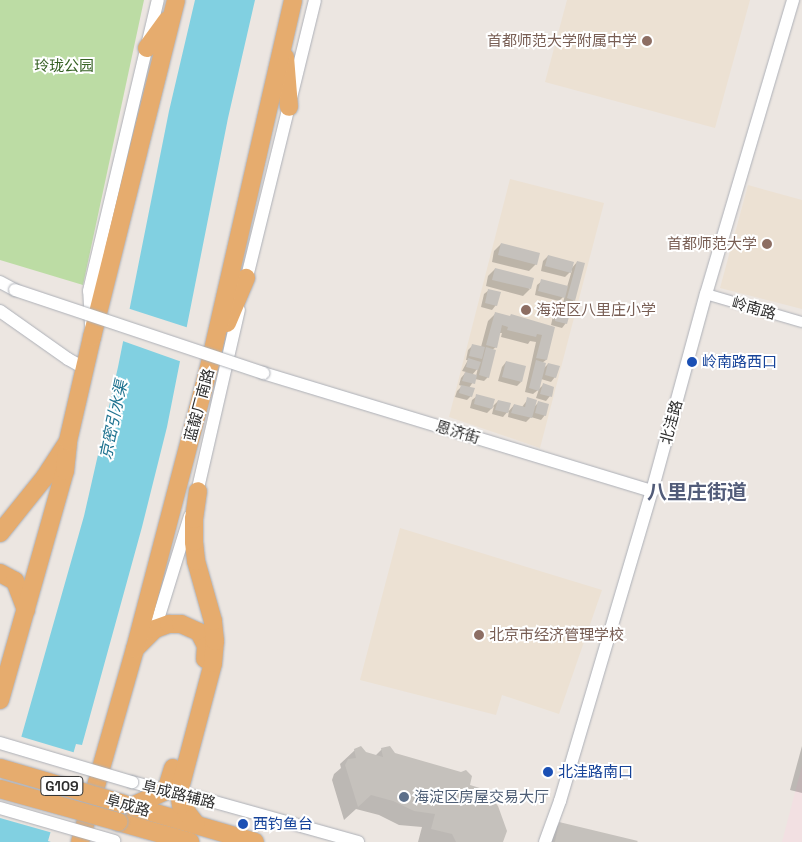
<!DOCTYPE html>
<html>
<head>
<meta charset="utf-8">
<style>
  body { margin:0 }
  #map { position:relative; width:802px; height:842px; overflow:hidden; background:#ece6e1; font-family:"Space Grotesk","Noto Sans SC",sans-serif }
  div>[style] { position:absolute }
  .education>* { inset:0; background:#ece1d3 }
  .medical>* { inset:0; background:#f2e0e2 }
  .green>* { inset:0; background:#bcdca4 }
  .water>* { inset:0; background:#81d0e1 }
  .pier>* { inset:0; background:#ece6e1 }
  .shadow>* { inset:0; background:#0003 }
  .building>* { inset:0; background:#c5c1bc }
  .roads { filter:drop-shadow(0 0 1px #adb0b7) drop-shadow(0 0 1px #adb0b7) }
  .minor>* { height:10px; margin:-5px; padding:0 5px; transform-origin:5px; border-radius:5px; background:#fff }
  .tertiary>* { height:12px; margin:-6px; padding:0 6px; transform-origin:6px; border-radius:6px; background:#fff }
  .trunk>* { height:18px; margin:-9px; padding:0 9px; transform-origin:9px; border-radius:9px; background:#e6ac6e }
  .bridges { filter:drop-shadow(0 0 1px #adb0b7) drop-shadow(0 0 1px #adb0b7) }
  .tertiary-bridge>* { height:12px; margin:-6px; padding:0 6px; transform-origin:6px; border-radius:6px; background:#fff }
  .trunk-bridge>* { height:18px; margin:-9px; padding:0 9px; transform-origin:9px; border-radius:9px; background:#e6ac6e }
  .dots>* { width:14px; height:14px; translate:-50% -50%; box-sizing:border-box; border:2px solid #fff; border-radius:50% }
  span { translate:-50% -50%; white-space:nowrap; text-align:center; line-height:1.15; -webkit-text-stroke:4px #fff; paint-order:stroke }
  .shield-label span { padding:1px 4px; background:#fff; border:1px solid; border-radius:4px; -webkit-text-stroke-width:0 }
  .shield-label { font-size:14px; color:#2d2d2d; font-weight:700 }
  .education-label { font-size:15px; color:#785e54 }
  .right { translate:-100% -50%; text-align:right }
  .left { translate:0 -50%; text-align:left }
  .park-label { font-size:15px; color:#366224 }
  .street-label { font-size:15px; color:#2d2d2d }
  .transit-label { font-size:15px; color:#164399 }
  .service-label { font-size:15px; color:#4e5e75 }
  .water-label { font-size:16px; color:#1e728f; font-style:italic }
  .district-label { font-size:20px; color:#525c79; font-weight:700 }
</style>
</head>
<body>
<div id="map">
  <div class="education">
    <div style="clip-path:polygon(567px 0,750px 0,715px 128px,545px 82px)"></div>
    <div style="clip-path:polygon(510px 179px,604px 203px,540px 448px,449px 417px)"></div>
    <div style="clip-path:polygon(748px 185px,802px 200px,802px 309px,720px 288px)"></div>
    <div style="clip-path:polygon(400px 528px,602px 590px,559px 714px,502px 695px,496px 715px,360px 680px)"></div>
  </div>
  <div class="medical">
    <div style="clip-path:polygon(802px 766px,802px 842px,782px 842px)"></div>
  </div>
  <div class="green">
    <div style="clip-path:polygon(0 0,144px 0,83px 285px,0 260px)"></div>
  </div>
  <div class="water">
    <div style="clip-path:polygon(195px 0,255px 0,228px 118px,167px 427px,142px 527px,82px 745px,76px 744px,48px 841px,51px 842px,0 842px,0 812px,84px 516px,118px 367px,169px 111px)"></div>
  </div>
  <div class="pier">
    <div style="clip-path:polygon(127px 308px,189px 328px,182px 362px,120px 340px)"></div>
    <div style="clip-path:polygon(19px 736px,76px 753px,53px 833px,0 818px,0 803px)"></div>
  </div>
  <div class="shadow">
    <div style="clip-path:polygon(501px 244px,536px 264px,529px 271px,492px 262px,494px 251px)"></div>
    <div style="clip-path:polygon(548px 256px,571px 269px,577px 262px,574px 300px,570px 304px,563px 303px,565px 295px,559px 301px,535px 295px,537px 285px,542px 281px,567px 287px,572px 270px,565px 277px,541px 271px,543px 261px)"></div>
    <div style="clip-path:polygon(495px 269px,530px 289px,523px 296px,486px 286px,488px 276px)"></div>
    <div style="clip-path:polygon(489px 290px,496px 305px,492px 310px,481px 307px,484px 294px)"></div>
    <div style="clip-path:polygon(559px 308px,566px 323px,562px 328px,551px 325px,554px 312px)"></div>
    <div style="clip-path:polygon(evenodd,495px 314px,553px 328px,546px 360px,542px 363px,543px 369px,548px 364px,555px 377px,551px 382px,541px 379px,538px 390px,533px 394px,525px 392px,536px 342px,530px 341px,528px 344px,501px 337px,502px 333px,499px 333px,496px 347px,492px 350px,488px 377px,484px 381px,475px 379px,469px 388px,471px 396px,467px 400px,455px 397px,457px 391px,462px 386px,459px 385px,461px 378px,466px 372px,462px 371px,468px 360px,466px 360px,468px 350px,473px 345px,481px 347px,488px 321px,495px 314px,478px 368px,476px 376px,472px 375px,478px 368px)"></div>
    <div style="clip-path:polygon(506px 362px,521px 382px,517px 386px,498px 381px,502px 367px)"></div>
    <div style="clip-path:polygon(543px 385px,550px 396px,546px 401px,536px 398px,539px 389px)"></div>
    <div style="clip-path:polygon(477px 396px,491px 408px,498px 401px,508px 412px,514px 405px,522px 407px,528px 399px,534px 407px,538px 403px,545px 415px,541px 420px,531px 417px,526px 422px,508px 417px,509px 410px,503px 417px,492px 414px,494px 406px,487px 413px,470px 408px,472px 400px)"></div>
    <div style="clip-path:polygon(802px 746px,802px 793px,790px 790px)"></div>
    <div style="clip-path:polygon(382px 749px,468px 785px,502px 842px,418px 842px,422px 827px,399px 825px,379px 815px,356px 809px,344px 820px,332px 780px,334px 774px,341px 768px,340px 764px,355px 750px,375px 756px)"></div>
    <div style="clip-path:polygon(560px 823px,635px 842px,548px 842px,550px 833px)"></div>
  </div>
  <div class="building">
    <div style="clip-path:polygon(501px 243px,540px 253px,537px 265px,498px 255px)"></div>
    <div style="clip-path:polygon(548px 255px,574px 262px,571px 273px,545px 266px)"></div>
    <div style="clip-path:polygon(577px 261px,585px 263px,575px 301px,567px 298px)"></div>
    <div style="clip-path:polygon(495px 268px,534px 278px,531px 289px,492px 280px)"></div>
    <div style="clip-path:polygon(541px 279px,568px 286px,565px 298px,538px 291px)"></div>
    <div style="clip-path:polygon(488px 289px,501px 292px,497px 306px,485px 303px)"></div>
    <div style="clip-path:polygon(558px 306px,571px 309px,567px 324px,555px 321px)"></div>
    <div style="clip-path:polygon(495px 312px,510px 316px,511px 314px,555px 327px,547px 360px,536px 358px,542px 335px,537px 334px,536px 337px,507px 330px,508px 327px,502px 325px,497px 348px,486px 345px)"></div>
    <div style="clip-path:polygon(472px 344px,485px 347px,482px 359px,469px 356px)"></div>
    <div style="clip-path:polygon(486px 347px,496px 350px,489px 378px,479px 375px)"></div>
    <div style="clip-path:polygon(468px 358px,481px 362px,478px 370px,466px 367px)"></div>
    <div style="clip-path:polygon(536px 360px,546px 363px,539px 391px,529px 388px)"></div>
    <div style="clip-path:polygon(506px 361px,526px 366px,522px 382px,502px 377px)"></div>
    <div style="clip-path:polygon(548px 363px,560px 366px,556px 378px,545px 375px)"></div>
    <div style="clip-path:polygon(465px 372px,477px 375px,475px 384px,462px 381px)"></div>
    <div style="clip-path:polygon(543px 383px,554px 387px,552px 397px,540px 394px)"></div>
    <div style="clip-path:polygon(461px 385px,475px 388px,472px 397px,459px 393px)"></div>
    <div style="clip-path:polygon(476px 394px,495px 399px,492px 409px,474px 404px)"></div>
    <div style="clip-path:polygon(527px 397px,537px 400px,532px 418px,511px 413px,514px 404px,525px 407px)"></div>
    <div style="clip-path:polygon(498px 400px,511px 403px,508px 413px,495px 410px)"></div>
    <div style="clip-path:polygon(538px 401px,549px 404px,546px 416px,535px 413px)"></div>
    <div style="clip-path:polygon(361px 746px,366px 752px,383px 757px,381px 748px,390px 746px,395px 753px,461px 772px,466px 770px,472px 776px,470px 785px,483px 789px,498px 806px,507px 831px,503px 842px,456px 842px,452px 834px,431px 829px,435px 814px,414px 811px,393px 801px,371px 795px,358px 807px,345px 765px,348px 759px,356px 758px,354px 749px)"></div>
    <div style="clip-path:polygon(559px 822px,638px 841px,637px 842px,555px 842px)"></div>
  </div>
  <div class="roads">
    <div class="minor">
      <div style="left:706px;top:294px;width:100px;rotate:16.3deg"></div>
    </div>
    <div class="tertiary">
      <div style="left:0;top:282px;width:17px;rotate:28deg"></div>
      <div style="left:245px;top:285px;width:293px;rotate:-76.2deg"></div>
      <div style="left:0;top:311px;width:83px;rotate:35.2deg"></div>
      <div style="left:68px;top:359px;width:21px;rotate:29deg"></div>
      <div style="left:91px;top:325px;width:34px;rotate:-93deg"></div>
      <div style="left:89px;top:291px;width:299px;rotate:-76.7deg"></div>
      <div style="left:263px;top:373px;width:407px;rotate:16.9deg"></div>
      <div style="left:196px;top:497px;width:192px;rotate:-77.1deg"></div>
      <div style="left:155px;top:629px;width:118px;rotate:-72.8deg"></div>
      <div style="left:132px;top:782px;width:35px;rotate:15deg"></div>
      <div style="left:166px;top:791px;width:13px;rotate:4deg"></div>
      <div style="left:179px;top:792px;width:186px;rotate:15.6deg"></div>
      <div style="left:545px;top:842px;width:44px;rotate:-69.9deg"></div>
      <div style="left:560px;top:801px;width:323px;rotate:-73.5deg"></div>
      <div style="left:652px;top:491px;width:204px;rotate:-74.7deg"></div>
      <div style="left:706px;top:294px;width:307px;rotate:-73.5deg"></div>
    </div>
    <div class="trunk">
      <div style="left:147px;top:48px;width:34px;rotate:-54deg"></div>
      <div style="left:285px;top:57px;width:50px;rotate:85.4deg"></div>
      <div style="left:227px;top:323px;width:49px;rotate:-67.1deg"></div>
      <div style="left:0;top:533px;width:72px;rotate:-51.2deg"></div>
      <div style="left:45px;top:477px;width:40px;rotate:-57.1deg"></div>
      <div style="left:0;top:573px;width:17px;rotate:28deg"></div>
      <div style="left:15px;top:581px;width:31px;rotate:69deg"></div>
      <div style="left:135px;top:649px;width:28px;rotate:-45deg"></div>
      <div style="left:155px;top:629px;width:15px;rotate:-20deg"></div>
      <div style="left:169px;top:624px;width:12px"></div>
      <div style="left:181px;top:624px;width:20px;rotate:24deg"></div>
      <div style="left:199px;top:632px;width:16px;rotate:63deg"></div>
      <div style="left:206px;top:646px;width:13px;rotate:94deg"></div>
      <div style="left:0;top:700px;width:238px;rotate:-74.2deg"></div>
      <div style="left:65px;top:471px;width:30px;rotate:-84deg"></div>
      <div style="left:68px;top:441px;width:107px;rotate:-77deg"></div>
      <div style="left:92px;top:337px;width:347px;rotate:-76deg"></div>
      <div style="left:131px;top:806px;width:129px;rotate:16.2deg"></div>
      <div style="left:132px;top:806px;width:37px;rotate:-24deg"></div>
      <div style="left:166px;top:791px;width:24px;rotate:-73deg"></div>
      <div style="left:119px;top:822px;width:74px;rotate:15.7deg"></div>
      <div style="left:196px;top:824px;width:24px;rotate:-128deg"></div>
      <div style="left:181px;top:805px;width:13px;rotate:-99deg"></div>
      <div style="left:179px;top:792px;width:133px;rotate:-75.2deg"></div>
      <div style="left:213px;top:663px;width:22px;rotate:-85deg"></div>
      <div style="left:215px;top:641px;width:20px;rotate:-96deg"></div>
      <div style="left:213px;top:621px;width:62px;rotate:-105.8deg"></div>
      <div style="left:196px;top:561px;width:19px;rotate:-96deg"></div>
      <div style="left:194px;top:542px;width:23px;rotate:-90deg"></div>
      <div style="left:194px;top:519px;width:28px;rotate:-82deg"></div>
      <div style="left:80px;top:842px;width:201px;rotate:-74.1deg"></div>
      <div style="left:135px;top:649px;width:296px;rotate:-75.3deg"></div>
      <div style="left:210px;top:363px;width:372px;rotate:-77.1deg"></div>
    </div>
  </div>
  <div class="bridges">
    <div class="tertiary-bridge">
      <div style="left:15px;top:290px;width:262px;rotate:18.5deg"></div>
      <div style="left:0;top:743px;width:138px;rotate:16.5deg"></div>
      <div style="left:0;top:808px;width:119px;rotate:16.1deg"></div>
    </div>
    <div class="trunk-bridge">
      <div style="left:0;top:768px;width:129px;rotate:16.2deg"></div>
      <div style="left:0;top:789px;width:123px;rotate:15.5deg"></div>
    </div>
  </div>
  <div class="dots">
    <div style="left:647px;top:41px;background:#8d6e63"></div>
    <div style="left:767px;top:244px;background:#8d6e63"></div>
    <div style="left:526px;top:310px;background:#8d6e63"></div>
    <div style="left:692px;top:362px;background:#1a4fb4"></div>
    <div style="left:479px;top:635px;background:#8d6e63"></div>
    <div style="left:548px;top:772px;background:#1a4fb4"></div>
    <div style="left:404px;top:797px;background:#5c6f8a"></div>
    <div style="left:243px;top:824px;background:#1a4fb4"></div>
  </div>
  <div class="shield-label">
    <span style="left:62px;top:786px">G109</span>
  </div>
  <div class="education-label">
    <span class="right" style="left:637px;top:41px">首都师范大学附属中学</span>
    <span class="right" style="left:757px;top:244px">首都师范大学</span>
    <span class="left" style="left:536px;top:310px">海淀区八里庄小学</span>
    <span class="left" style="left:489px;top:635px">北京市经济管理学校</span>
  </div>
  <div class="park-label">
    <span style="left:64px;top:66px">玲珑公园</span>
  </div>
  <div class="street-label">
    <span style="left:754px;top:308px;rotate:16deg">岭南路</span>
    <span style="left:199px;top:405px;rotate:-75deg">蓝靛厂南路</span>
    <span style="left:671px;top:422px;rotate:-75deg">北洼路</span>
    <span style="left:458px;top:432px;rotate:17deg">恩济街</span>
    <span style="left:179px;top:794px;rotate:14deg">阜成路辅路</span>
    <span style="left:128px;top:805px;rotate:16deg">阜成路</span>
  </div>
  <div class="transit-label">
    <span class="left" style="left:702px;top:362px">岭南路西口</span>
    <span class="left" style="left:558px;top:772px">北洼路南口</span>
    <span class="left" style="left:253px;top:824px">西钓鱼台</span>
  </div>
  <div class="service-label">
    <span class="left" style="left:414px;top:797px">海淀区房屋交易大厅</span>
  </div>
  <div class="water-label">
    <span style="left:114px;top:420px;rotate:-78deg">京密引水渠</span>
  </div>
  <div class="district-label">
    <span style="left:697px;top:492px">八里庄街道</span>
  </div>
</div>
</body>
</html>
